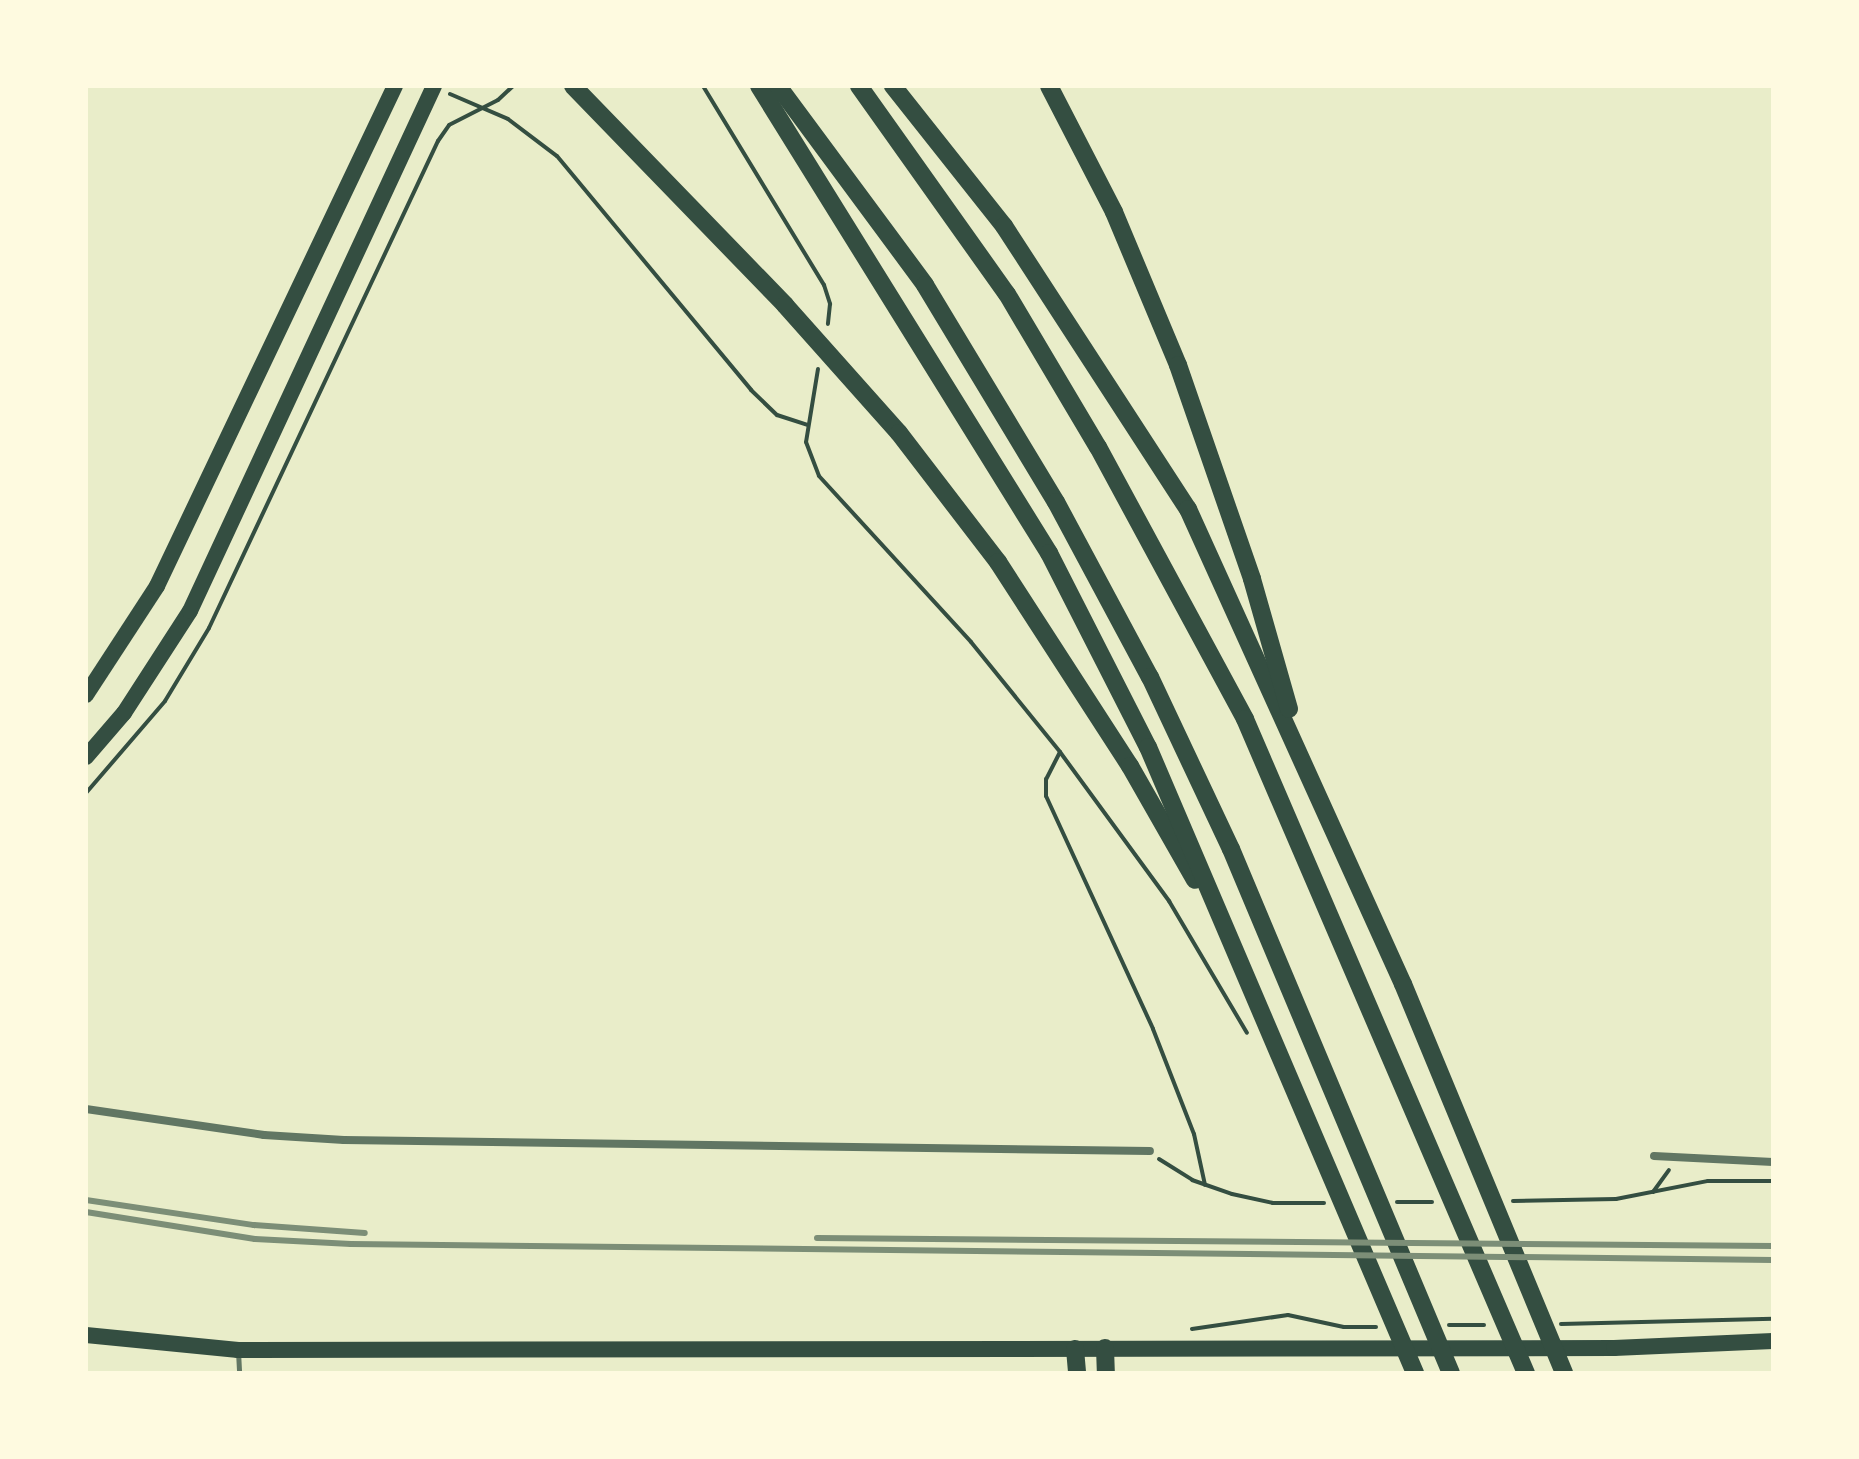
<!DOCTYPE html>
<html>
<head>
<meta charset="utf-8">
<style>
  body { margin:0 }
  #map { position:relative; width:1859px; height:1459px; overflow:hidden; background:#e9edc9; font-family:Lato,sans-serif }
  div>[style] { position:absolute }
  .path>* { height:4px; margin:-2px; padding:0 2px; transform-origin:2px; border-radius:2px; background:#344e41 }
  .service>* { height:5px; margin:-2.5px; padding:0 2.5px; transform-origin:2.5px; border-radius:2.5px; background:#617663 }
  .minor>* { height:8px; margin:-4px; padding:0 4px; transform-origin:4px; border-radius:4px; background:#617663 }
  .primary>* { height:16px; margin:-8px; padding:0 8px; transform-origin:8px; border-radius:8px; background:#344e41 }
  .trunk>* { height:16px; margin:-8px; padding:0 8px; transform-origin:8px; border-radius:8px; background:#344e41 }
  .motorway>* { height:18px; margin:-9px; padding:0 9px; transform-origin:9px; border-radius:9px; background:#344e41 }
  .rail>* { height:6px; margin:-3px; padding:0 3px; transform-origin:3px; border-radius:3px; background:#7c8e77 }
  span { translate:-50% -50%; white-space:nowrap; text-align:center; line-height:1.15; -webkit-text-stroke:7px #fefae0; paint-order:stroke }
  .frame { position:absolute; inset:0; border:88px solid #fefae0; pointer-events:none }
</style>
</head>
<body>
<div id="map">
  <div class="path">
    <div style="left:703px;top:86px;width:233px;rotate:58.7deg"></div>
    <div style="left:824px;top:285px;width:20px;rotate:72deg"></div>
    <div style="left:830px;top:304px;width:20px;rotate:96deg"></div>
    <div style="left:450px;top:94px;width:63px;rotate:23.3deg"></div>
    <div style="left:508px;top:119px;width:61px;rotate:37.1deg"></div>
    <div style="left:557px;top:156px;width:304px;rotate:50.3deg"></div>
    <div style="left:751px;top:390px;width:36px;rotate:44deg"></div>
    <div style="left:777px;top:415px;width:32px;rotate:18deg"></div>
    <div style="left:818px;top:369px;width:74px;rotate:99.3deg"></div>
    <div style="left:806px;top:442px;width:36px;rotate:69deg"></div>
    <div style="left:819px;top:476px;width:225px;rotate:47.5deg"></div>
    <div style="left:971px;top:642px;width:141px;rotate:51deg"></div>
    <div style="left:1060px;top:752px;width:185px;rotate:53.8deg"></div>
    <div style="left:1169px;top:901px;width:153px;rotate:59.4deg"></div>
    <div style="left:1060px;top:752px;width:30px;rotate:117deg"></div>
    <div style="left:1046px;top:779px;width:17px;rotate:90deg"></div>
    <div style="left:1046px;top:796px;width:256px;rotate:65.3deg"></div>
    <div style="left:1153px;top:1029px;width:113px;rotate:68.7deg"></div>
    <div style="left:1194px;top:1134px;width:52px;rotate:77.8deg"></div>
    <div style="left:86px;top:793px;width:121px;rotate:-49.3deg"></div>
    <div style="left:165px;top:701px;width:85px;rotate:-58.9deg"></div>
    <div style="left:209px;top:628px;width:538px;rotate:-64.82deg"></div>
    <div style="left:438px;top:141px;width:19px;rotate:-55deg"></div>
    <div style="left:449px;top:125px;width:55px;rotate:-27deg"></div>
    <div style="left:498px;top:100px;width:21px;rotate:-43deg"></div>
    <div style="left:1159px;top:1159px;width:39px;rotate:32deg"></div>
    <div style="left:1192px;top:1180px;width:42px;rotate:19.3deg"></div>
    <div style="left:1232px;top:1194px;width:42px;rotate:12.4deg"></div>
    <div style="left:1273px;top:1203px;width:51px"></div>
    <div style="left:1653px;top:1192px;width:27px;rotate:-54deg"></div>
    <div style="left:1513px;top:1201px;width:103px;rotate:-1.1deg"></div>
    <div style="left:1616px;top:1199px;width:94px;rotate:-11.1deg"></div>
    <div style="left:1708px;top:1181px;width:65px"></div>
    <div style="left:1397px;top:1202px;width:35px"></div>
    <div style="left:1561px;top:1324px;width:212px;rotate:-1.4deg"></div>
    <div style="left:1449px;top:1325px;width:35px"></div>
    <div style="left:1192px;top:1329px;width:97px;rotate:-8.3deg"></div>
    <div style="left:1288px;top:1315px;width:57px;rotate:12.1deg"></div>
    <div style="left:1344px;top:1327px;width:32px"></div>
  </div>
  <div class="service">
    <div style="left:238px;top:1351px;width:22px;rotate:87deg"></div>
  </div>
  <div class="minor">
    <div style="left:86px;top:1109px;width:180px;rotate:8.3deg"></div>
    <div style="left:264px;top:1135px;width:80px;rotate:3.6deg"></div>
    <div style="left:344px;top:1140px;width:806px;rotate:0.78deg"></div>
    <div style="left:1654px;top:1156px;width:119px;rotate:2.9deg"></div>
  </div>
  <div class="primary">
    <div style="left:86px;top:695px;width:130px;rotate:-56.9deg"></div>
    <div style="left:157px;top:586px;width:554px;rotate:-64.55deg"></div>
    <div style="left:86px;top:757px;width:58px;rotate:-49.2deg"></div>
    <div style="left:124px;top:713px;width:121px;rotate:-57.1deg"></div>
    <div style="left:190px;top:611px;width:579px;rotate:-65.07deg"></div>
  </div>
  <div class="trunk">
    <div style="left:86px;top:1335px;width:153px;rotate:5.6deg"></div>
    <div style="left:238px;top:1350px;width:1376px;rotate:-0.08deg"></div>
    <div style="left:1614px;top:1348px;width:159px;rotate:-2.5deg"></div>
  </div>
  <div class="motorway">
    <div style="left:573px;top:86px;width:305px;rotate:45.9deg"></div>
    <div style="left:785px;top:305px;width:171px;rotate:48.3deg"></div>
    <div style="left:899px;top:433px;width:163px;rotate:52.5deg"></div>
    <div style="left:998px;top:562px;width:243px;rotate:57.1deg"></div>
    <div style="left:1130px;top:766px;width:131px;rotate:60.3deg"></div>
    <div style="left:759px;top:86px;width:550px;rotate:58.16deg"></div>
    <div style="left:1049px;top:553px;width:218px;rotate:63deg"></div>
    <div style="left:1148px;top:747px;width:681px;rotate:66.9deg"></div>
    <div style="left:778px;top:86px;width:247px;rotate:53.5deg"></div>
    <div style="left:925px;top:285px;width:253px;rotate:58.9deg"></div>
    <div style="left:1056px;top:502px;width:199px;rotate:61.8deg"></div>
    <div style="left:1150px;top:677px;width:190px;rotate:64.8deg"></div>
    <div style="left:1231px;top:849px;width:568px;rotate:67.23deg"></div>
    <div style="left:859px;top:86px;width:255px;rotate:54.6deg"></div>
    <div style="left:1007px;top:294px;width:178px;rotate:59.3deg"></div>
    <div style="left:1098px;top:447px;width:309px;rotate:61.6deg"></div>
    <div style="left:1245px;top:719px;width:712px;rotate:66.75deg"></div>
    <div style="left:893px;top:86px;width:179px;rotate:51.6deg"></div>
    <div style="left:1004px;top:226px;width:338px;rotate:57deg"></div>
    <div style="left:1188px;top:509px;width:521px;rotate:65.65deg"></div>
    <div style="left:1403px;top:984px;width:421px;rotate:67.5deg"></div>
    <div style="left:1049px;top:86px;width:142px;rotate:62.7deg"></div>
    <div style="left:1114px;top:212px;width:166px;rotate:67.3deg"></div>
    <div style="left:1178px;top:365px;width:226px;rotate:70.9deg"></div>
    <div style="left:1252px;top:579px;width:135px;rotate:74.1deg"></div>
    <div style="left:1105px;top:1348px;width:25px;rotate:88deg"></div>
    <div style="left:1075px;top:1349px;width:24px;rotate:85deg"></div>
  </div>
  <div class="rail">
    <div style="left:86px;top:1200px;width:170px;rotate:8.5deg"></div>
    <div style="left:254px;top:1225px;width:111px;rotate:4.1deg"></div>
    <div style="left:86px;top:1212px;width:171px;rotate:9.1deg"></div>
    <div style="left:255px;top:1239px;width:96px;rotate:3deg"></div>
    <div style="left:351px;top:1244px;width:1422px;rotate:0.64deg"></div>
    <div style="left:817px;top:1238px;width:956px;rotate:0.48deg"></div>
  </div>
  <div class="frame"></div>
</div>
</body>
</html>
